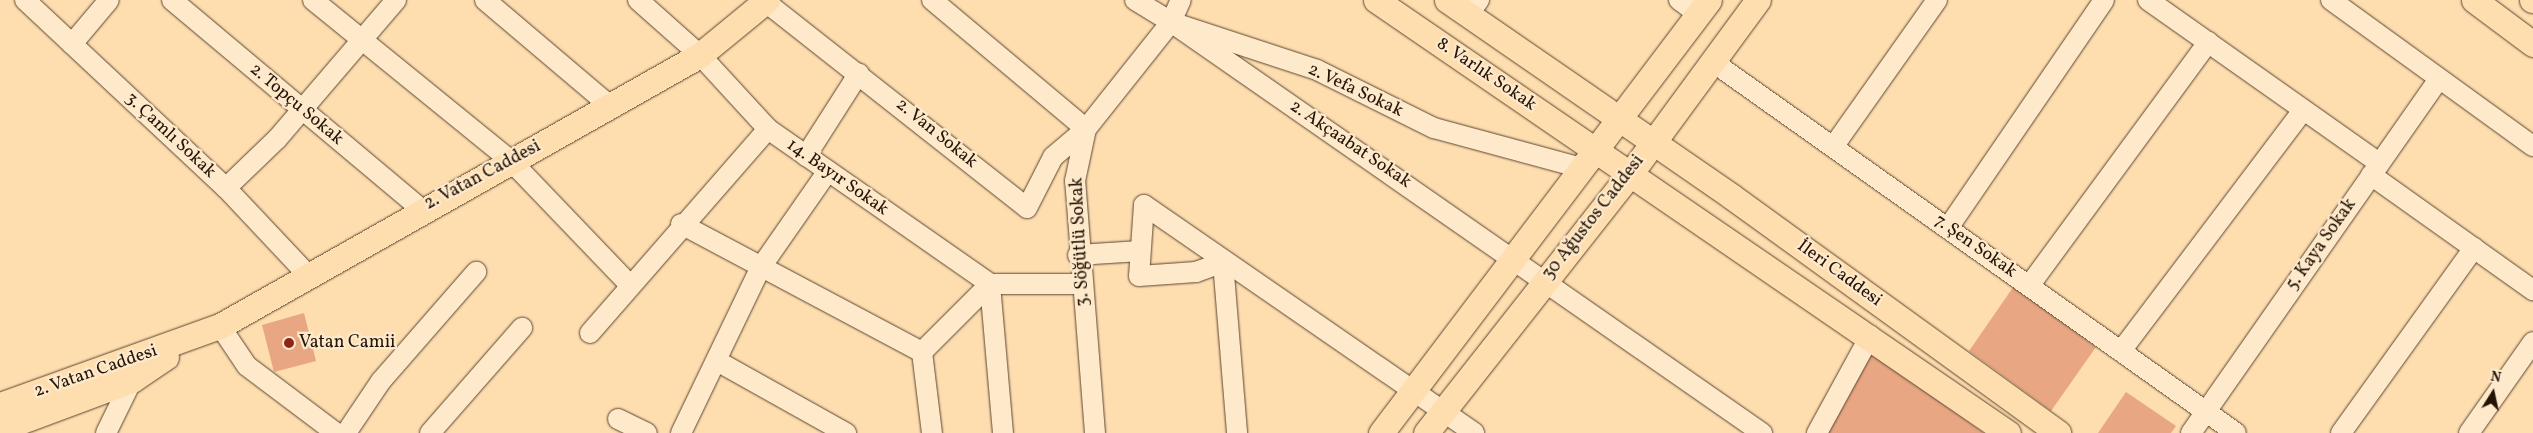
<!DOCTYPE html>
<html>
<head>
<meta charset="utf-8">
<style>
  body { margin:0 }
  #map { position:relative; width:2533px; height:433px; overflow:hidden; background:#feddaf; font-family:Vollkorn,serif }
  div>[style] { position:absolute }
  .building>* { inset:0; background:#e8a683 }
  .roads { filter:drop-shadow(0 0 1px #5a4631) drop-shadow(0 0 1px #5a4631) }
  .minor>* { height:20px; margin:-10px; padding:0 10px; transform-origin:10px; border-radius:10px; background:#fee9cb }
  .major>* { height:25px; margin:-12.5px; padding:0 12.5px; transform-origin:12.5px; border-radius:12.5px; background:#feddaf }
  .dots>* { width:14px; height:14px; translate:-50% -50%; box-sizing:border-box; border:2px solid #fee9cb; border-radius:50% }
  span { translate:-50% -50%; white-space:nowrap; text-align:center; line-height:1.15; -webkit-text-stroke:4.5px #fee9cb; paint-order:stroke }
  .street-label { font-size:18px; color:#231407 }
  .poi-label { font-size:18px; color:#231407 }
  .left { translate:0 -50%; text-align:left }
  .north { position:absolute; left:2468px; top:368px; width:50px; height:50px; -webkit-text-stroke:4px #fee9cb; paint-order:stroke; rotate:10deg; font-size:14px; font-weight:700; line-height:20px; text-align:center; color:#231407 }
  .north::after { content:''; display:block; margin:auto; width:18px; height:22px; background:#231407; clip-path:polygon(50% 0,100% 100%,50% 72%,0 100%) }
</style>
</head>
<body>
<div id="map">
  <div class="building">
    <div style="clip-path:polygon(2014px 286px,2096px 347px,2051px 411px,1969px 351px)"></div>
    <div style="clip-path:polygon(304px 313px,316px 361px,274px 372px,262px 325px)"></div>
    <div style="clip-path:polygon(1871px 353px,1984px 433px,1828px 433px)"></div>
    <div style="clip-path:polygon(2126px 392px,2176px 426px,2171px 433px,2098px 433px)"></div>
  </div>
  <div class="roads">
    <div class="minor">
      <div style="left:25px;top:0;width:275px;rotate:43.1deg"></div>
      <div style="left:226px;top:188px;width:122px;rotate:46.7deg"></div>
      <div style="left:172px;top:0;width:325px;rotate:40deg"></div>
      <div style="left:313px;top:0;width:255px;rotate:39.1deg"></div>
      <div style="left:511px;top:161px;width:172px;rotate:46.2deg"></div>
      <div style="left:485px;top:0;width:165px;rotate:40.3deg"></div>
      <div style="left:638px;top:0;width:83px;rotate:41.6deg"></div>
      <div style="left:700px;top:55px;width:100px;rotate:47.4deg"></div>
      <div style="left:768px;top:129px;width:271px;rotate:34.9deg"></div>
      <div style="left:990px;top:284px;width:96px;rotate:135deg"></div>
      <div style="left:922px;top:352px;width:82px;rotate:83deg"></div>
      <div style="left:763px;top:0;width:336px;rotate:38.2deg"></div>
      <div style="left:1027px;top:208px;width:57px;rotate:-63deg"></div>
      <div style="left:1053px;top:157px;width:43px;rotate:-40.3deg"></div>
      <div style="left:1086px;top:129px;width:201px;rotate:-140deg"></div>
      <div style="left:1135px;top:0;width:42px;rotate:31.4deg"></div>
      <div style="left:1171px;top:22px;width:154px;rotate:18.2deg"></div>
      <div style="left:1317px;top:70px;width:131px;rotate:26.4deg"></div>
      <div style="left:1434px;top:128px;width:152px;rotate:15.2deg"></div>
      <div style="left:1679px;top:0;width:24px;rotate:36deg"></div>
      <div style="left:2148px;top:0;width:283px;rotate:35.2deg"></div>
      <div style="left:2331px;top:0;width:249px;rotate:35.9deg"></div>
      <div style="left:1468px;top:15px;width:19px;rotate:-54deg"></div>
      <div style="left:1171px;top:22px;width:720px;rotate:34.82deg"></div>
      <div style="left:72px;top:44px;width:57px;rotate:-49.9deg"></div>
      <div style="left:1713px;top:62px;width:641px;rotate:35.35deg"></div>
      <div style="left:1833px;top:147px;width:180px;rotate:-54.7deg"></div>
      <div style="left:806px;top:156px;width:98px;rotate:-57.4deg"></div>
      <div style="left:2371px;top:175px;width:199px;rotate:35.4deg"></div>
      <div style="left:226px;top:188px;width:71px;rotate:-43.9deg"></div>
      <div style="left:277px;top:139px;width:183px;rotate:-49.4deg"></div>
      <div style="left:1144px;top:205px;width:401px;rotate:34.6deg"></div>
      <div style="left:1144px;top:205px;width:71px;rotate:94deg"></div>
      <div style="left:1139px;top:276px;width:57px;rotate:-4deg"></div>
      <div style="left:1196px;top:272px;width:29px;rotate:-20deg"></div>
      <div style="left:1223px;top:262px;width:172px;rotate:85.3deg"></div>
      <div style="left:681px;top:224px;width:273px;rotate:28deg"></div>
      <div style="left:1948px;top:228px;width:276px;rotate:-55.6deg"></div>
      <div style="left:1078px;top:255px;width:62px;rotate:-3.7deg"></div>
      <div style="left:2029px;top:286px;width:303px;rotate:-53.7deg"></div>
      <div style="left:220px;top:326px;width:48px;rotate:56deg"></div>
      <div style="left:247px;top:366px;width:111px;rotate:37deg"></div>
      <div style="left:590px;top:333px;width:271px;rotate:-48.9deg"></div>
      <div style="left:2121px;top:351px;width:302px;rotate:-52.9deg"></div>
      <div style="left:717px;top:361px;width:148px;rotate:29.2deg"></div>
      <div style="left:618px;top:419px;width:32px;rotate:26deg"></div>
      <div style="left:106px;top:433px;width:59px;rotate:-63.9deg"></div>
      <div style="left:346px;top:433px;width:63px;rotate:-56.1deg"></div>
      <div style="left:381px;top:381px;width:145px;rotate:-48.9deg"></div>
      <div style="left:430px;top:433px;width:140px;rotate:-48.8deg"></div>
      <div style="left:681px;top:433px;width:184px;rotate:-64.3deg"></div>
      <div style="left:761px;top:267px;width:117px;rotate:-55.1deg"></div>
      <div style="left:1003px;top:433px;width:150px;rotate:-95deg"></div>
      <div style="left:990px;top:284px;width:92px"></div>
      <div style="left:1095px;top:433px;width:253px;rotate:-94.5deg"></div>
      <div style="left:1075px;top:181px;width:53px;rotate:-78.1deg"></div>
      <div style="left:1086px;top:129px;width:137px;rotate:-51.5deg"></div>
      <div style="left:1171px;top:22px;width:24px;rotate:-66deg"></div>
      <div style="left:1817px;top:433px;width:111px;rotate:-61.3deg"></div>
      <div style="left:2191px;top:433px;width:432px;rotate:-55deg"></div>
      <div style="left:2341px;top:433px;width:228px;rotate:-54.3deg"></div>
      <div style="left:2469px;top:433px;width:111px;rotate:-54.9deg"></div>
    </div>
    <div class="major">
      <div style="left:1376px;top:0;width:766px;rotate:34.42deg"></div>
      <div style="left:1447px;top:0;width:345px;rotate:34.6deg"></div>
      <div style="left:1731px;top:196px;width:404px;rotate:35.9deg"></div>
      <div style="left:2474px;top:0;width:74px;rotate:36.7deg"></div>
      <div style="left:2532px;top:0;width:1px"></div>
      <div style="left:0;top:405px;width:234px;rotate:-19.8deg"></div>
      <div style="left:220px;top:326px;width:551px;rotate:-29.45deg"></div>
      <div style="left:700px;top:55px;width:87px;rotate:-39.4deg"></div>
      <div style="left:0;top:429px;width:141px;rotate:-20.4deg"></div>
      <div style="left:132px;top:380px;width:41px;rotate:-34.1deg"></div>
      <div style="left:1381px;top:433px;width:543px;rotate:-52.86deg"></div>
      <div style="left:1426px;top:433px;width:330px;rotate:-51.8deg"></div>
      <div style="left:1630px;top:174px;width:216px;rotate:-53.7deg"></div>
    </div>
  </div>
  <div class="dots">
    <div style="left:289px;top:343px;background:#8f2418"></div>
  </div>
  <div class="street-label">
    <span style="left:1486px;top:75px;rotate:34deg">8. Varlık Sokak</span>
    <span style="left:1355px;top:91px;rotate:25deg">2. Vefa Sokak</span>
    <span style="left:296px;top:105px;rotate:40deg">2. Topçu Sokak</span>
    <span style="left:936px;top:134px;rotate:39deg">2. Van Sokak</span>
    <span style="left:170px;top:136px;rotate:43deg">3. Çamlı Sokak</span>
    <span style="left:1350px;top:145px;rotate:34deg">2. Akçaabat Sokak</span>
    <span style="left:483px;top:176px;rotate:-28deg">2. Vatan Caddesi</span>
    <span style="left:837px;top:178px;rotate:35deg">14. Bayır Sokak</span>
    <span style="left:1594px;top:218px;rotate:-52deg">30 Ağustos Caddesi</span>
    <span style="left:1081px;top:242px;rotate:-93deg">3. Söğütlü Sokak</span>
    <span style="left:2322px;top:245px;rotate:-55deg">5. Kaya Sokak</span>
    <span style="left:1975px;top:247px;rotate:35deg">7. Şen Sokak</span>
    <span style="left:1839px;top:274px;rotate:36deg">İleri Caddesi</span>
    <span style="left:96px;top:372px;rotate:-19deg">2. Vatan Caddesi</span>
  </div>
  <div class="poi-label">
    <span class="left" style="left:299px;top:343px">Vatan Camii</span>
  </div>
  <div class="north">N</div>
</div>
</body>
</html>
